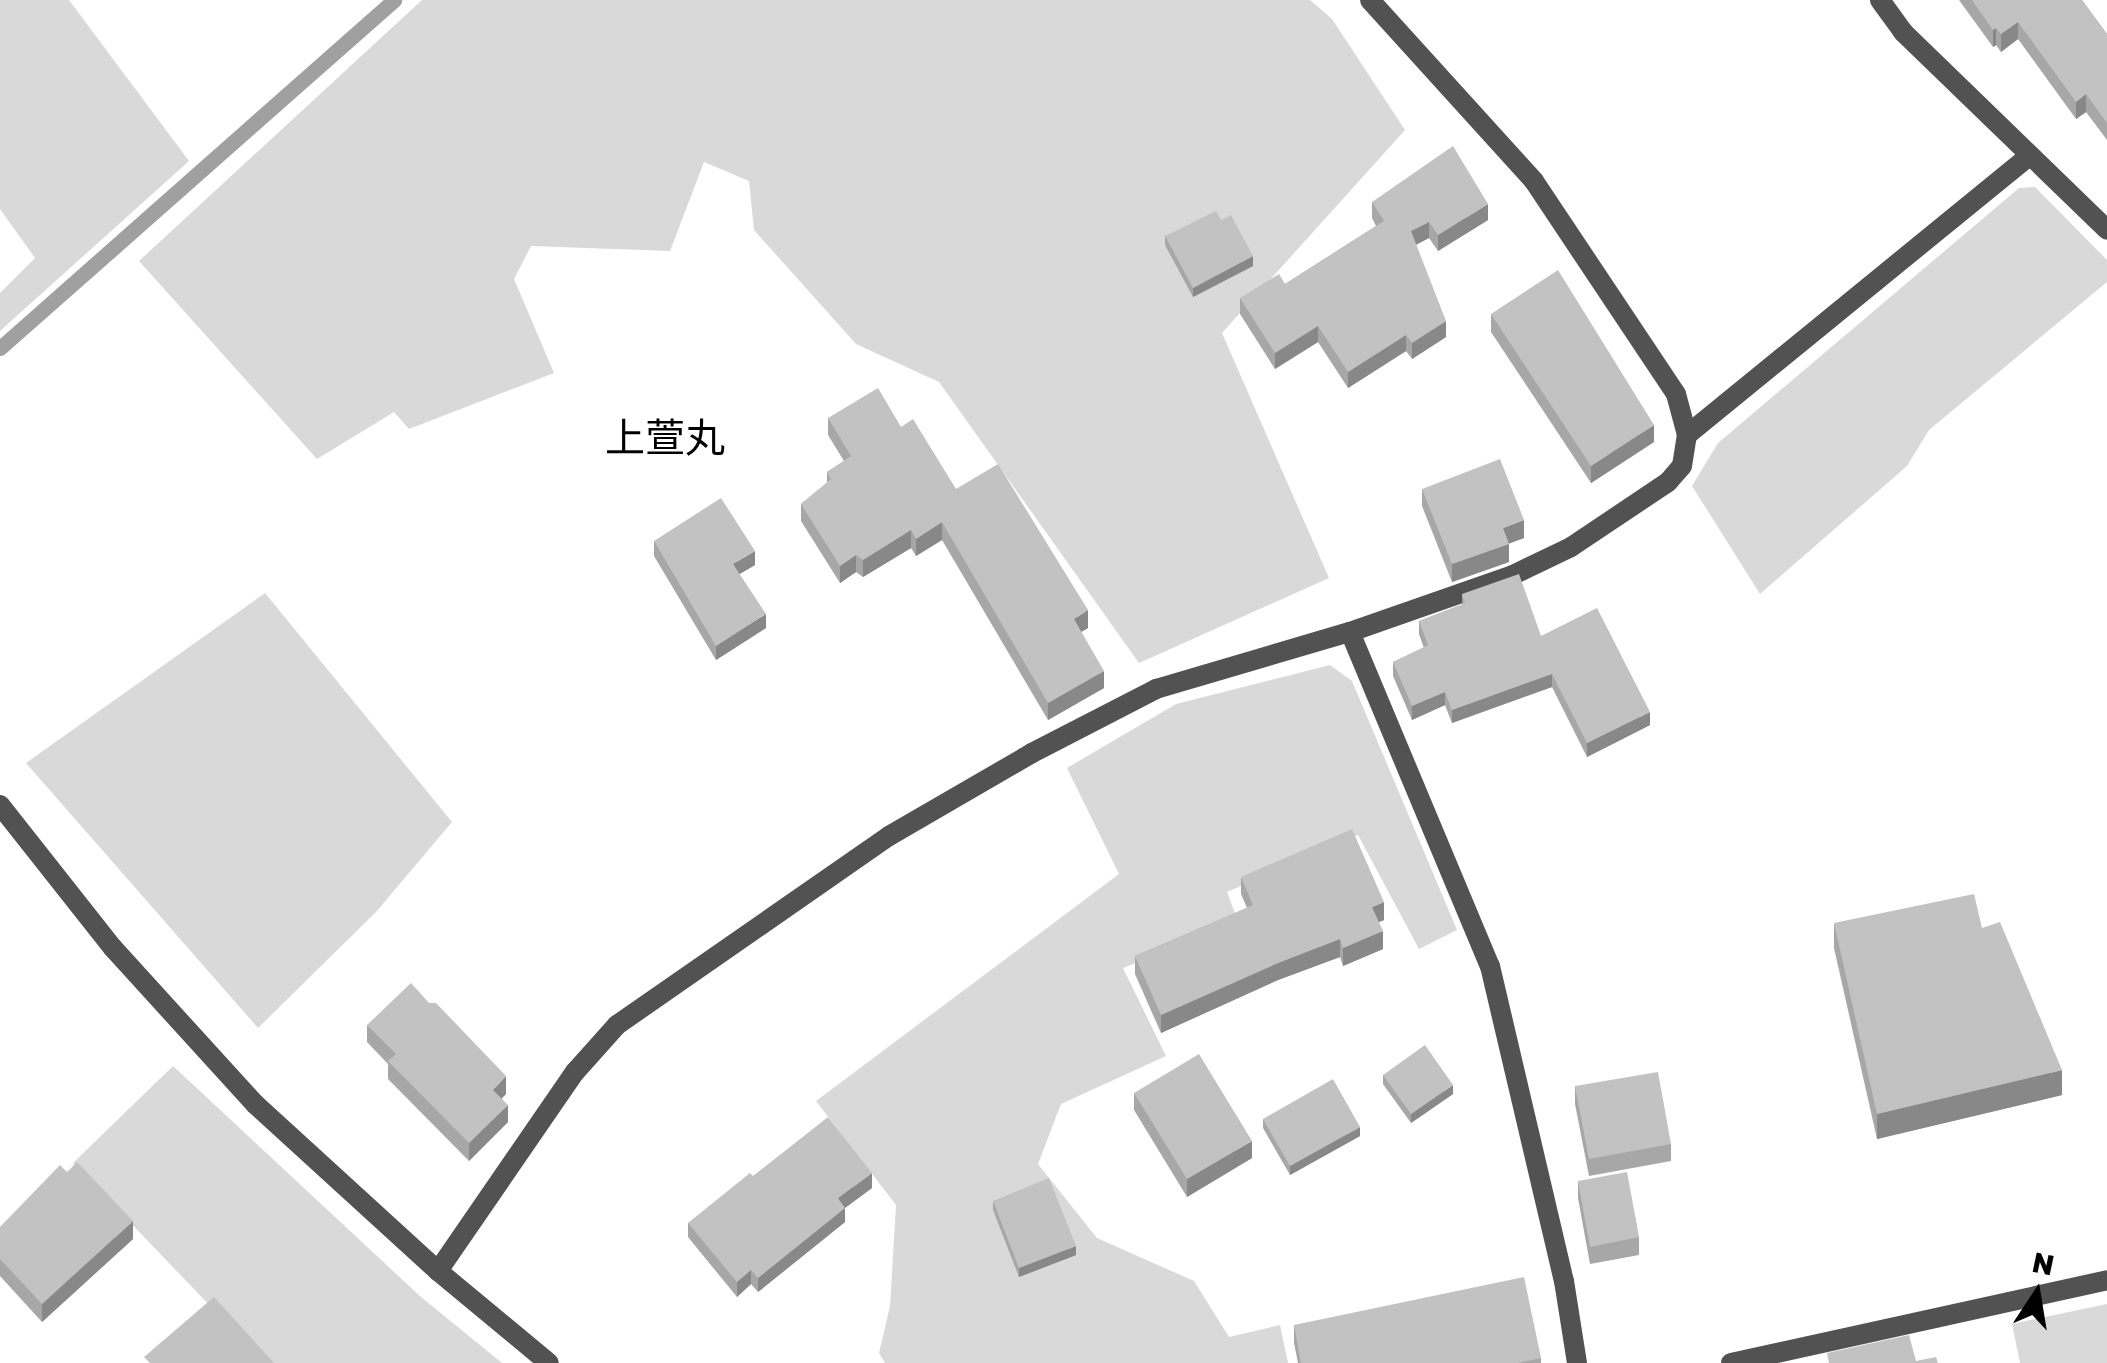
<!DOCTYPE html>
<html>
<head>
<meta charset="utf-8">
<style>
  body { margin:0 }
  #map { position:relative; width:2107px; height:1363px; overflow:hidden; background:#fff; font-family:"Golos Text","Noto Sans JP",sans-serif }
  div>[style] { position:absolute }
  .green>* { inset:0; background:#d9d9d9 }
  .stream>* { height:15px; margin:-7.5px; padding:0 7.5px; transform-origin:7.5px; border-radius:7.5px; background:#a0a0a0 }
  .minor>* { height:20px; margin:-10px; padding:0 10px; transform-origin:10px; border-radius:10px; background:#525252 }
  .tertiary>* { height:20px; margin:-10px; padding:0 10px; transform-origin:10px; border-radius:10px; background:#525252 }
  .wall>* { inset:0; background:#a7a7a7 }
  .shaded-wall>* { inset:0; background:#888 }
  .building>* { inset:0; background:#c2c2c2 }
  span { translate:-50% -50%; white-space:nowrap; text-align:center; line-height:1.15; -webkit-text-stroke:8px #fff; paint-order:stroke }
  .quarter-label { font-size:40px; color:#000 }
  .north { position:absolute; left:1987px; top:1243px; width:100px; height:100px; -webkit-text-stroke:8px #fff; paint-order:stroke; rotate:12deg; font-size:28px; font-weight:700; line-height:40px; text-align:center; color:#000 }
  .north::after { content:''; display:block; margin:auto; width:35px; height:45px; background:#000; clip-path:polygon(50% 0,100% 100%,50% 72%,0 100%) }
</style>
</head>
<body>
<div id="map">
  <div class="green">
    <div style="clip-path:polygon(0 0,69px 0,189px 161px,0 331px,0 293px,35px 258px,0 209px)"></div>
    <div style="clip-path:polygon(422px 0,1310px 0,1332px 19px,1405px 130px,1222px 333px,1329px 578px,1139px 663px,939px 382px,856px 344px,754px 230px,749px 181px,704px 162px,670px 251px,531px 246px,514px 279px,554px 373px,409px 429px,394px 412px,317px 459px,139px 261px)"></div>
    <div style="clip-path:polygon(2035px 187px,2107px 260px,2107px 282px,1929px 430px,1907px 466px,1760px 594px,1692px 486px,1718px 443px,2019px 188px)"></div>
    <div style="clip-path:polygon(265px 593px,452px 822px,376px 912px,258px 1028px,26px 763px)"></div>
    <div style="clip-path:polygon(1330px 665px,1352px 681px,1457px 930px,1419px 949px,1358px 835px,1227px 892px,1239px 924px,1123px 968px,1166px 1056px,1061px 1104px,1038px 1164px,1097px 1238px,1194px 1281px,1229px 1337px,1280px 1325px,1288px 1363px,885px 1363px,879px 1353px,890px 1306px,896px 1205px,816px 1101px,1119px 874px,1067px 768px,1176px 704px)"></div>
    <div style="clip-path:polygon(173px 1066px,421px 1297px,502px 1363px,265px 1363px,73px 1163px)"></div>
    <div style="clip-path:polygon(2107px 1304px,2107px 1363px,2020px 1363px,2012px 1324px)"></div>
  </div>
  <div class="stream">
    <div style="left:0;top:348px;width:526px;rotate:-41.45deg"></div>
  </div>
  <div class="minor">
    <div style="left:1880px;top:0;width:39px;rotate:54deg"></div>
    <div style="left:1903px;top:32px;width:284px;rotate:44.1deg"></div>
    <div style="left:1687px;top:435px;width:441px;rotate:-39.2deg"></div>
    <div style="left:1350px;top:632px;width:173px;rotate:-19.3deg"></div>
    <div style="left:1513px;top:575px;width:64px;rotate:-25.8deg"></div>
    <div style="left:1571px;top:547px;width:117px;rotate:-33.8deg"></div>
    <div style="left:1668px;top:482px;width:21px;rotate:-49deg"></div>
    <div style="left:1682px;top:466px;width:31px;rotate:-81deg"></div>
    <div style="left:1687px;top:435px;width:42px;rotate:-105deg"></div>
    <div style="left:1676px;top:394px;width:256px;rotate:-123.7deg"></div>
    <div style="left:1534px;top:181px;width:244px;rotate:-132.2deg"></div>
    <div style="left:438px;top:1271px;width:242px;rotate:-55.5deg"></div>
    <div style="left:575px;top:1072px;width:63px;rotate:-48.2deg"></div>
    <div style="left:617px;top:1025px;width:331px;rotate:-34.8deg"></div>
    <div style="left:889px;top:836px;width:165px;rotate:-30.1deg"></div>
    <div style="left:1032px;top:753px;width:140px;rotate:-27.3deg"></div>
    <div style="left:1156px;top:689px;width:202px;rotate:-16.4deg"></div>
    <div style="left:1350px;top:632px;width:362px;rotate:67.3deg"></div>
    <div style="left:1490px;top:966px;width:324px;rotate:76.8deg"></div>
    <div style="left:1564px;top:1281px;width:83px;rotate:81deg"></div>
    <div style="left:1731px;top:1363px;width:385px;rotate:-12.4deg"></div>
  </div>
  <div class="tertiary">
    <div style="left:0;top:805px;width:182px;rotate:51.7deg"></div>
    <div style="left:113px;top:948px;width:211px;rotate:47.7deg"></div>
    <div style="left:255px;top:1104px;width:248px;rotate:42.4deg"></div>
    <div style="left:438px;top:1271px;width:144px;rotate:39.7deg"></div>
  </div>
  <div class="wall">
    <div style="clip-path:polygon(1959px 0,2082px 0,2107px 34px,2107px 140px,2086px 112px,2076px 119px,2018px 39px,2001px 52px,1996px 45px,1993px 47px)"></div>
    <div style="clip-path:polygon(1372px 202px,1488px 220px,1438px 251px,1429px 238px,1416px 245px,1446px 337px,1412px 359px,1406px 351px,1348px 388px,1318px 342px,1275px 369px,1240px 314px,1240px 298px,1285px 284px,1376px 226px,1372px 218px)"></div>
    <div style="clip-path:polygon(1165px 236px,1253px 266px,1193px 297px,1165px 245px)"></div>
    <div style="clip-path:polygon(1491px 314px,1654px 442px,1591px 483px,1491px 332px)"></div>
    <div style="clip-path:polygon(828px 418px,901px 427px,956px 489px,1088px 628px,1081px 632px,1104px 688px,1048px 720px,942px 540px,916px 556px,911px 548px,863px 577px,856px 572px,840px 583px,801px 521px,801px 504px,827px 483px,827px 472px,844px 461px,828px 435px)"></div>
    <div style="clip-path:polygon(1422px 489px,1524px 538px,1509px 543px,1509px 562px,1452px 582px,1422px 506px)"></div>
    <div style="clip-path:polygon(654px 541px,755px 565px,739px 574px,766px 628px,716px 660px,654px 556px)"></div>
    <div style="clip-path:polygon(1462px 594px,1541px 636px,1650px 725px,1587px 757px,1552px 687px,1452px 723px,1445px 705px,1412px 720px,1393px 676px,1393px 662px,1424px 648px,1419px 634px,1419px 621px,1462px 605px)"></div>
    <div style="clip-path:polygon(1241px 877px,1384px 920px,1379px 922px,1383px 949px,1343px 966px,1340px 957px,1278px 980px,1161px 1033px,1135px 974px,1135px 956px,1247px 908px,1241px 894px)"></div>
    <div style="clip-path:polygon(1834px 923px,1982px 928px,2062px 1095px,1877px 1139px,1834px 948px)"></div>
    <div style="clip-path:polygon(367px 1025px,506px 1094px,502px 1098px,508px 1122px,469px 1161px,388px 1079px,388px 1064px,367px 1042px)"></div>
    <div style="clip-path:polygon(1383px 1075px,1453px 1094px,1411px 1123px,1383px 1084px)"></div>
    <div style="clip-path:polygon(1575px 1086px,1671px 1144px,1671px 1161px,1589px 1176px,1575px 1104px)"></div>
    <div style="clip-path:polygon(1134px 1093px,1252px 1158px,1187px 1197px,1134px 1110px)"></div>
    <div style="clip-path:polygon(1263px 1119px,1360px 1136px,1290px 1175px,1263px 1128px)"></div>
    <div style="clip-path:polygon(753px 1176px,872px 1188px,845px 1208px,845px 1222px,758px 1292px,751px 1284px,737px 1297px,688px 1237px,688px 1223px)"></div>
    <div style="clip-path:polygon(1578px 1181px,1639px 1237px,1639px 1255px,1590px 1264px,1578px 1198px)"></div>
    <div style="clip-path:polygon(993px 1201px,1076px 1255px,1019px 1277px,993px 1210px)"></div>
    <div style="clip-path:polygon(0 1227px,133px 1239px,42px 1322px,0 1276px)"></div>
    <div style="clip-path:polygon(1294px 1325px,1541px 1358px,1541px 1363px,1298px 1363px,1294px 1343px)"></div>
  </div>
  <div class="shaded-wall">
    <div style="clip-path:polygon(2018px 22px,2018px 39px,2001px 52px,2001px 34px)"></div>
    <div style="clip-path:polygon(1996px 28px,1996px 45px,1993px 47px,1993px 30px)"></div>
    <div style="clip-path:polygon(2086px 94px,2086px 112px,2076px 119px,2076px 102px)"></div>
    <div style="clip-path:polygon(1488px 204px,1488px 220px,1438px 251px,1438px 235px)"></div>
    <div style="clip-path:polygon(1429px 222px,1429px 238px,1411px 247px,1411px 231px)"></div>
    <div style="clip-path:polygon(1253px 256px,1253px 266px,1193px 297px,1193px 288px)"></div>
    <div style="clip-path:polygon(1446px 321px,1446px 337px,1412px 359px,1412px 343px)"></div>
    <div style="clip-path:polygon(1318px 326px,1318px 342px,1275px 369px,1275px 353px)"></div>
    <div style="clip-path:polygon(1406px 335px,1406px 351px,1348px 388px,1348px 372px)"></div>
    <div style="clip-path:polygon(1654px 425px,1654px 442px,1591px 483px,1591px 466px)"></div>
    <div style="clip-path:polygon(1524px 520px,1524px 538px,1503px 546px,1503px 528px)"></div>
    <div style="clip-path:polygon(942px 522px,942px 540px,916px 556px,916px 539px)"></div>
    <div style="clip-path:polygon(911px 530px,911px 548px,863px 577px,863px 560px)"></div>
    <div style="clip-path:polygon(1509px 544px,1509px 562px,1452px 582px,1452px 564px)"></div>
    <div style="clip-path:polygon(755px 551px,755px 565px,733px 578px,733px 564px)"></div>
    <div style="clip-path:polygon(856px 555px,856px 572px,840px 583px,840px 566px)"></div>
    <div style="clip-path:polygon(1088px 610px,1088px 628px,1074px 636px,1074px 619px)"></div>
    <div style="clip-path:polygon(766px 614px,766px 628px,716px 660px,716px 646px)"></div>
    <div style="clip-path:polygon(1104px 671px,1104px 688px,1048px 720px,1048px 703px)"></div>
    <div style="clip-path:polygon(1552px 674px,1552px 687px,1452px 723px,1452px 710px)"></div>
    <div style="clip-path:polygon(1445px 692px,1445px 705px,1412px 720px,1412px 706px)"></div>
    <div style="clip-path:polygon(1650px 712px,1650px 725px,1587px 757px,1587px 743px)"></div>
    <div style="clip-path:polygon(1384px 902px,1384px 920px,1372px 925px,1372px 907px)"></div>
    <div style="clip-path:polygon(1383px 931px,1383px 949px,1343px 966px,1343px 948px)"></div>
    <div style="clip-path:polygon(1340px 939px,1340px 957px,1278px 980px,1161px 1033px,1161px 1015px,1278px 963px)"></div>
    <div style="clip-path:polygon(2062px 1070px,2062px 1095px,1877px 1139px,1877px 1114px)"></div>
    <div style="clip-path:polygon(506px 1076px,506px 1094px,493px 1107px,493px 1090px)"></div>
    <div style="clip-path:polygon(1453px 1085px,1453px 1094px,1411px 1123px,1411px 1114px)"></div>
    <div style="clip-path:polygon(508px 1105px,508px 1122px,469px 1161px,469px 1143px)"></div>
    <div style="clip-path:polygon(1360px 1127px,1360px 1136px,1290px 1175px,1290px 1166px)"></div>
    <div style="clip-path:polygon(1252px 1141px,1252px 1158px,1187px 1197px,1187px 1179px)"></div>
    <div style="clip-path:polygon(872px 1173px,872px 1188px,838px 1213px,838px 1198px)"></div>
    <div style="clip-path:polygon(845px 1208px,845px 1222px,758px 1292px,758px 1278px)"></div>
    <div style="clip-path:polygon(133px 1221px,133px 1239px,42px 1322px,42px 1304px)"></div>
    <div style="clip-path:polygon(1076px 1246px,1076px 1255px,1019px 1277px,1019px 1268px)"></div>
    <div style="clip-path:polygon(751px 1270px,751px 1284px,737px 1297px,737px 1282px)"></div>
  </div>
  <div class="building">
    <div style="clip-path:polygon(1972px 0,2082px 0,2107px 34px,2107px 123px,2086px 94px,2076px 102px,2018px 22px,2001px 34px,1996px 28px,1993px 30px)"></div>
    <div style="clip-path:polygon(1453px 146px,1488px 204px,1438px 235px,1429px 222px,1411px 231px,1446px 321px,1412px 343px,1406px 335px,1348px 372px,1318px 326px,1275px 353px,1240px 298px,1279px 274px,1285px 284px,1384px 221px,1372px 202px)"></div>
    <div style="clip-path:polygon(1216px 211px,1221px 220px,1231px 215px,1253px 256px,1193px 288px,1165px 236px)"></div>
    <div style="clip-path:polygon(1558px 270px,1654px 425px,1591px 466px,1491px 314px)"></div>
    <div style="clip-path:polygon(878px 388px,901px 427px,913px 419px,956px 489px,998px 464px,1088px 610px,1074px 619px,1104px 671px,1048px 703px,942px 522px,916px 539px,911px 530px,863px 560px,856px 555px,840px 566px,801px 504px,831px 479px,827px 472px,851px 456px,828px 418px)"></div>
    <div style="clip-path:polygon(1500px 459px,1524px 520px,1503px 528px,1509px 544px,1452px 564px,1422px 489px)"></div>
    <div style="clip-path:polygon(721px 498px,755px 551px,733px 564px,766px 614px,716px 646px,654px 541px)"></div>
    <div style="clip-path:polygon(1519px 574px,1541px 636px,1597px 608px,1650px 712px,1587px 743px,1552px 674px,1452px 710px,1445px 692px,1412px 706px,1393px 662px,1428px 645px,1419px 621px,1465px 603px,1462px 594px)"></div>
    <div style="clip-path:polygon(1352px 829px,1384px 902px,1372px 907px,1383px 931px,1343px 948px,1340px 939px,1278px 963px,1161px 1015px,1135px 956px,1253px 905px,1241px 877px)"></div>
    <div style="clip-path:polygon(1974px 894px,1982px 928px,2000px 922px,2062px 1070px,1877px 1114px,1834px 923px)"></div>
    <div style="clip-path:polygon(411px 983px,429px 1003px,436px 1003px,506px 1076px,493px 1090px,508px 1105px,469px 1143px,388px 1061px,396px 1054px,367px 1025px)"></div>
    <div style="clip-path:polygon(1425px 1045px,1453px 1085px,1411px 1114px,1383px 1075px)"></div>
    <div style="clip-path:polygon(1199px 1054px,1252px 1141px,1187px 1179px,1134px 1093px)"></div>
    <div style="clip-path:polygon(1658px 1072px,1671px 1144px,1589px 1159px,1575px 1086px)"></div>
    <div style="clip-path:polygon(1333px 1079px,1360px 1127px,1290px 1166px,1263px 1119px)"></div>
    <div style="clip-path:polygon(828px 1117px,872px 1173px,838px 1198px,845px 1208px,758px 1278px,751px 1270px,737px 1282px,688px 1223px,750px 1173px,753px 1176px)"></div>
    <div style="clip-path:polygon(77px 1162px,133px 1221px,42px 1304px,0 1259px,0 1227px,60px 1165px,67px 1172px)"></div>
    <div style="clip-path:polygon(1627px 1172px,1639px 1237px,1590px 1247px,1578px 1181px)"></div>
    <div style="clip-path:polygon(1049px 1178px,1076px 1246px,1019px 1268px,993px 1201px)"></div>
    <div style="clip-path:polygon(1524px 1277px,1541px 1358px,1518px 1363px,1301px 1363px,1294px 1325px)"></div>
    <div style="clip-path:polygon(214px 1297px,274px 1363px,150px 1363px,144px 1357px)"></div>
    <div style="clip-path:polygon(1909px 1335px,1916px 1361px,1936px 1357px,1938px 1363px,1829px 1363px,1827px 1353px)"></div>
  </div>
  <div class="quarter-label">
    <span style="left:665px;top:437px">上萱丸</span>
  </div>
  <div class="north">N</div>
</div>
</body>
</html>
